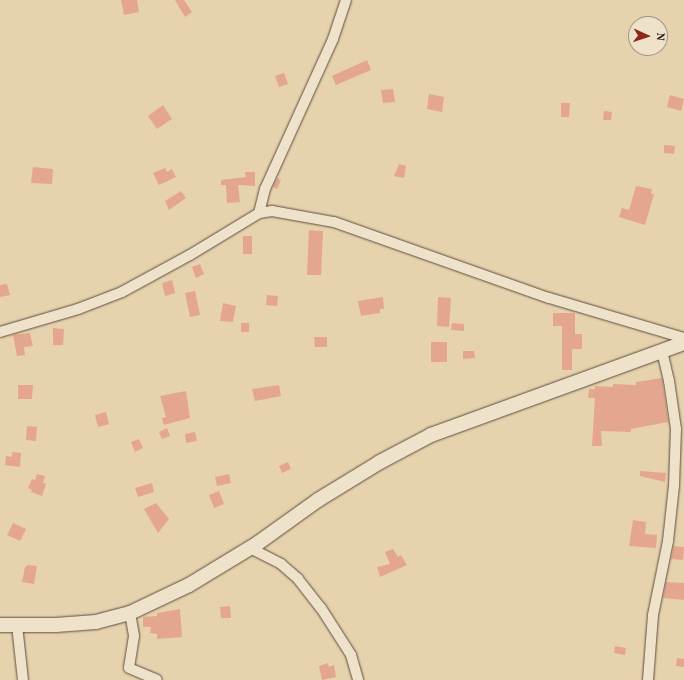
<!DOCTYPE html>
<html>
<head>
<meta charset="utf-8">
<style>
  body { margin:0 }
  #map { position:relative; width:684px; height:680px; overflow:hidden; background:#e7d2ae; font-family:Vollkorn,serif }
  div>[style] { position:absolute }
  .building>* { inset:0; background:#e5a68f }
  .roads { filter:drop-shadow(0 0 1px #5c4d3d) drop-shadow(0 0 1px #5c4d3d) }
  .street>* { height:10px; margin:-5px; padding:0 5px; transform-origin:5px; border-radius:5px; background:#efe2ca }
  .secondary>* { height:14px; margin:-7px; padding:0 7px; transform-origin:7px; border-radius:7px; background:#efe2ca }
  span { translate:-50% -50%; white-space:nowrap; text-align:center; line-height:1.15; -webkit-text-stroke:4px #efe2ca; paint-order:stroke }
  .north { position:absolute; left:628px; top:16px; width:40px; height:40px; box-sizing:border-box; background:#efe2ca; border:1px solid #a29582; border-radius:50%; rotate:93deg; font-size:11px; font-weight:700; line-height:16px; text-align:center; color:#2e2117 }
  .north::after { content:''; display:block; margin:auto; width:14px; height:18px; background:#8f2418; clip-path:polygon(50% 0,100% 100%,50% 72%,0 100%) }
</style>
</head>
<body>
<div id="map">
  <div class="building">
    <div style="clip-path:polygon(121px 0,137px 0,139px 12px,124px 15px)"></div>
    <div style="clip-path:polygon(175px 0,184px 0,192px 12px,185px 17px)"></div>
    <div style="clip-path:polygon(367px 60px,371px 70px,336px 85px,332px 76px)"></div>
    <div style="clip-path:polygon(284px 73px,288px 84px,279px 87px,275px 76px)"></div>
    <div style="clip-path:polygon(393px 89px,395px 102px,383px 103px,381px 90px)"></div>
    <div style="clip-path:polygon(429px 94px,444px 97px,442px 112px,427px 109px)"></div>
    <div style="clip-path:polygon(670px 95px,684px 99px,681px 111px,667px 107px)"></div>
    <div style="clip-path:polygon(561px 103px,570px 103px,569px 117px,561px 117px)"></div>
    <div style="clip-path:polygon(163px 105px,172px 119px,157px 129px,148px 116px)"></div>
    <div style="clip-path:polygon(604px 111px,612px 112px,611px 120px,603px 120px)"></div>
    <div style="clip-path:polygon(664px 145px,675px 146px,674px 154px,664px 153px)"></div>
    <div style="clip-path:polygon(399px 164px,406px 166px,404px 178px,394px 176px)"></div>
    <div style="clip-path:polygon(33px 167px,53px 169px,52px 184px,31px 183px)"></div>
    <div style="clip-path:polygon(165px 168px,167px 172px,172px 169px,176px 177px,159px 185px,153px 173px)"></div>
    <div style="clip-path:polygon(245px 172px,255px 172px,255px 186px,238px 185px,240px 202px,227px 203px,226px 185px,221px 185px,221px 180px,246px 177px)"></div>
    <div style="clip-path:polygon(277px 178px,281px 180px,277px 189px,273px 187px)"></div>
    <div style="clip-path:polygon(636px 186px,652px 189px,651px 194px,654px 194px,645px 225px,619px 217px,622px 208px,629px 210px)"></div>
    <div style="clip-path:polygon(181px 191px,186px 198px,169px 210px,165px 201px)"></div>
    <div style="clip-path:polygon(309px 230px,323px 231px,321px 275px,307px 275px)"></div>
    <div style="clip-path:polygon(243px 236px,252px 236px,252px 254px,243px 254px)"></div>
    <div style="clip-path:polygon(200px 264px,204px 274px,196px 278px,192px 267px)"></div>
    <div style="clip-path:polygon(172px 280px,175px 293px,165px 296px,162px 283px)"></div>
    <div style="clip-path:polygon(7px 284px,10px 295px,0 297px,0 285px)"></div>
    <div style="clip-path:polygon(195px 291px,200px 315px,190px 317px,185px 293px)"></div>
    <div style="clip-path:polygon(267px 295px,278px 296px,277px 306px,266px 305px)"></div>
    <div style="clip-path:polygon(383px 297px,384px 309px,380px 309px,380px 313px,361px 316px,358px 301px)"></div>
    <div style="clip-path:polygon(438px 297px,451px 298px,449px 327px,437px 326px)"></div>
    <div style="clip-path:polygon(223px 303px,236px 306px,233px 322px,220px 321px)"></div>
    <div style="clip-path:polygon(553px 313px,575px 313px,575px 334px,582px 334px,582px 349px,572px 349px,572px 370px,562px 370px,562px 326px,553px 326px)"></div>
    <div style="clip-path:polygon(241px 323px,249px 323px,249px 332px,241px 332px)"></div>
    <div style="clip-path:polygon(452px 323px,464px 324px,464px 331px,451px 330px)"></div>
    <div style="clip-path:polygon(53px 328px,64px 329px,63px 345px,53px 345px)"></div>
    <div style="clip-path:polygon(30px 333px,33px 346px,24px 347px,25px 355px,17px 356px,13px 335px)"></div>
    <div style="clip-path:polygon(314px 337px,327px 337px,327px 347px,315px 347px)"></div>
    <div style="clip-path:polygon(431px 342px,447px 342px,447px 362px,431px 362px)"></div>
    <div style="clip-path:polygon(463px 351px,474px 351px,475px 358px,463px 359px)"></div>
    <div style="clip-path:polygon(662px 378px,668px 422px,631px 429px,631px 432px,601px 431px,602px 446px,592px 446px,595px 398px,588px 398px,589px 389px,595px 389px,595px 386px,613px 387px,613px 384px,636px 385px,636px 382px)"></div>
    <div style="clip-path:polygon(18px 385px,33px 385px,32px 399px,18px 399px)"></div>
    <div style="clip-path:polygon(279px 385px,281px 396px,255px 401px,252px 389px)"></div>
    <div style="clip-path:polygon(186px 391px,190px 418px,164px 425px,162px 418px,166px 417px,160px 396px)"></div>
    <div style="clip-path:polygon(106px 412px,109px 424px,98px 427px,95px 415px)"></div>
    <div style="clip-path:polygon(27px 426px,37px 427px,36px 441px,26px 440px)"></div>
    <div style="clip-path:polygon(167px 428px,170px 436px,162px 439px,159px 432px)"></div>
    <div style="clip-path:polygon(195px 432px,197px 441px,186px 443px,185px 434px)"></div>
    <div style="clip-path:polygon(139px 439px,143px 448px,135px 452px,131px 442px)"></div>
    <div style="clip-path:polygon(12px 452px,21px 453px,20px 467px,5px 465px,6px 456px,12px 457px)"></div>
    <div style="clip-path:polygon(288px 462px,291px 469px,282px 473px,279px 466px)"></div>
    <div style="clip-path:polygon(640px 471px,666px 473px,665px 482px,640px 476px)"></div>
    <div style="clip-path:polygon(37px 474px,45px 476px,43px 483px,46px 484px,42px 496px,31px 492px,32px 490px,28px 488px,32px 479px,35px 480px)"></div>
    <div style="clip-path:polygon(229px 474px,231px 483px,217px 486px,215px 477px)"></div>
    <div style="clip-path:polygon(152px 483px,154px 492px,138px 497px,135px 488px)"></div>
    <div style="clip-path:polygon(219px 491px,224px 504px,214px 508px,209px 495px)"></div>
    <div style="clip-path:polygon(156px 503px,169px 519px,158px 533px,144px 509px)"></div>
    <div style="clip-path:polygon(633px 520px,646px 522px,645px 534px,657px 535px,656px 548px,629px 546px)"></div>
    <div style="clip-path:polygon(13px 523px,26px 529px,20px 541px,7px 535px)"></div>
    <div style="clip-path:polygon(674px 546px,684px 547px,683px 560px,671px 559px)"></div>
    <div style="clip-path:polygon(393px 549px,398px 557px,401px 555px,407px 565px,380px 577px,377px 567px,390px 564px,385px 552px)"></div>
    <div style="clip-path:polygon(28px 565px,37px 566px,34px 584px,22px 582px,25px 567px)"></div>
    <div style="clip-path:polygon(666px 582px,684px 583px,684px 600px,663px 598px)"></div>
    <div style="clip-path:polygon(230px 606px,231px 618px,221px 618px,220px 607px)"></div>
    <div style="clip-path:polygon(180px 609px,182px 637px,157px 639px,157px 634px,150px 633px,151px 627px,143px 627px,143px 617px,157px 616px,157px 613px)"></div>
    <div style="clip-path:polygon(615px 646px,626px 648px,625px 655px,614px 653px)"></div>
    <div style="clip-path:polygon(677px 658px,684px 659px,684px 667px,676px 666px)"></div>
    <div style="clip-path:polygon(328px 663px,329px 667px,334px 665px,336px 677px,322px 680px,319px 666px)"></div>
  </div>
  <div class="roads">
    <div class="street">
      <div style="left:259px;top:213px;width:25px;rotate:-76deg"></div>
      <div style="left:265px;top:189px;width:165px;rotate:-65.6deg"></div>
      <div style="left:333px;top:39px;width:41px;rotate:-71.6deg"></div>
      <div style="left:0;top:332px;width:81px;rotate:-16.4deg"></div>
      <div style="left:78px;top:309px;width:47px;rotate:-21.1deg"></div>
      <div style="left:122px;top:292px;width:77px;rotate:-28.6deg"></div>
      <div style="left:190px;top:255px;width:81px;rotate:-31.3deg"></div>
      <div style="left:259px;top:213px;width:13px;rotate:-9deg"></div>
      <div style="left:272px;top:211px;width:63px;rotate:10.1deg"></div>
      <div style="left:334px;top:222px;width:228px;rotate:19.5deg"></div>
      <div style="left:549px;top:298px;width:141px;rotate:16.5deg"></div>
      <div style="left:250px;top:548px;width:35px;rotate:27deg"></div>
      <div style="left:281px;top:564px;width:23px;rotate:41deg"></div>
      <div style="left:298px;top:579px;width:37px;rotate:52deg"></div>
      <div style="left:321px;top:608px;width:56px;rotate:57.4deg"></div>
      <div style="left:351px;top:655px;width:26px;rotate:74deg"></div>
      <div style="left:130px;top:613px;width:23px;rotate:80deg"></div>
      <div style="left:134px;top:636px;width:32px;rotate:99deg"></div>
      <div style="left:129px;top:668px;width:30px;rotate:23deg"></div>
      <div style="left:17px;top:625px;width:55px;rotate:83.8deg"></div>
      <div style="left:648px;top:680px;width:65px;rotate:-85.6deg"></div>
      <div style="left:653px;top:615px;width:76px;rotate:-78.5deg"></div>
      <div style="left:668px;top:541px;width:55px;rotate:-83.8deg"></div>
      <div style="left:674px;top:486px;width:57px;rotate:-88deg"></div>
      <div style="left:676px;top:429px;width:49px;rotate:-98.3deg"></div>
      <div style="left:669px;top:381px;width:31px;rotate:-103deg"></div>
    </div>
    <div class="secondary">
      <div style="left:0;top:625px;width:56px"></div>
      <div style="left:56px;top:625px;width:40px;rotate:-4.3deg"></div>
      <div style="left:96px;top:622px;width:35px;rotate:-15deg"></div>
      <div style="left:130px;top:613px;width:65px;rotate:-25.4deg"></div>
      <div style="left:189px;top:585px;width:81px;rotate:-31.3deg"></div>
      <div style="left:258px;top:543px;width:74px;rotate:-35.6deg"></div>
      <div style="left:318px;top:500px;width:73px;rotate:-31.5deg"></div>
      <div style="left:380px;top:462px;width:58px;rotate:-27.9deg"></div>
      <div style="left:431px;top:435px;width:269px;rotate:-20deg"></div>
    </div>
  </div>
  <div class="north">N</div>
</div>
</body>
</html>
